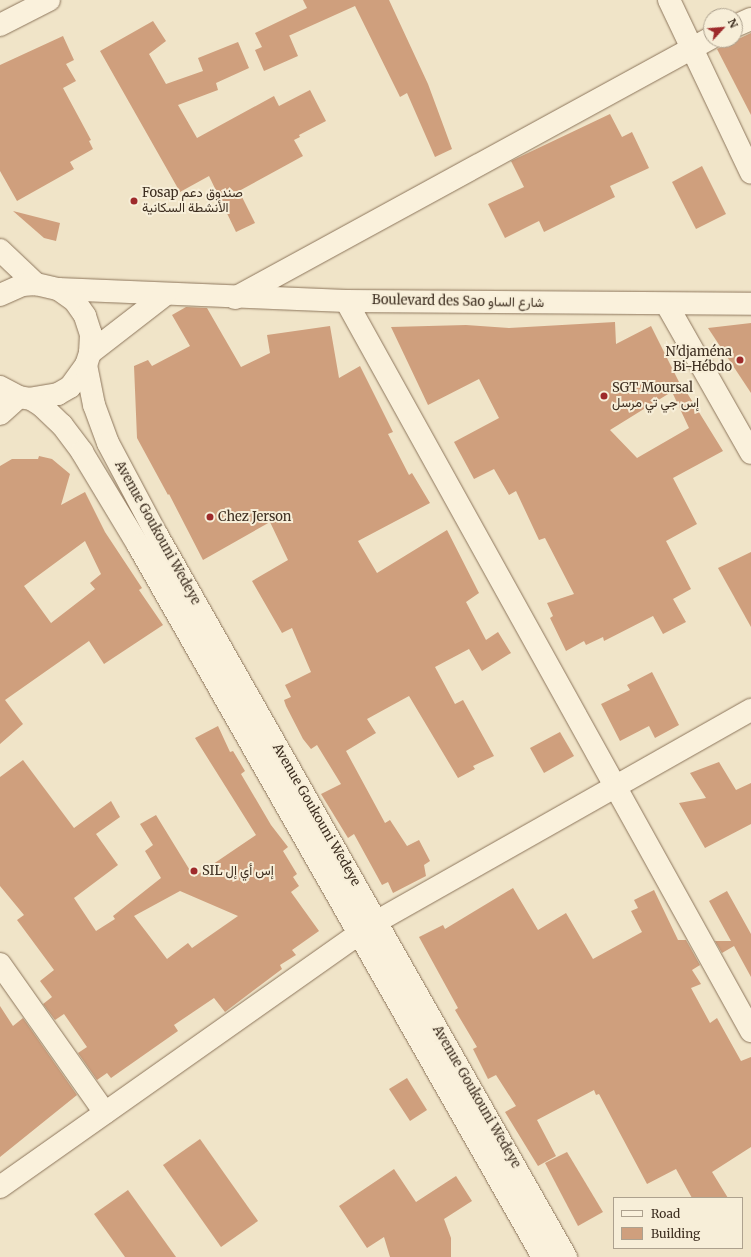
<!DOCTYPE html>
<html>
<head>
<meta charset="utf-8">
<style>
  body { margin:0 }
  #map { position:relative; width:751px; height:1257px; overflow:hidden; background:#f0e4c8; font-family:Merriweather,Vazirmatn,serif }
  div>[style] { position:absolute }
  .building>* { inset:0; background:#cf9f7d }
  .roads { filter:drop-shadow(0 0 1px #8d765c) drop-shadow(0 0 1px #8d765c) }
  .street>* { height:22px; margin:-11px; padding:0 11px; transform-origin:11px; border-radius:11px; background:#faf1dc }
  .secondary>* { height:22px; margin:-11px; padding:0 11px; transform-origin:11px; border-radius:11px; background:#faf1dc }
  .dots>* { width:11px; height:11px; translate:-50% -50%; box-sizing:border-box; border:2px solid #f7eed8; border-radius:50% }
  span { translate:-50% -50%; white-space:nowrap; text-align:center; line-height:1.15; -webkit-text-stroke:4px #f7eed8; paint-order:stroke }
  .poi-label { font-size:13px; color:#3d2e20 }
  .left { translate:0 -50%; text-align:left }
  .right { translate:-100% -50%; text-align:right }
  .street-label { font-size:13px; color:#3d2e20 }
  .legend { position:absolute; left:613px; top:1197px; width:130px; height:52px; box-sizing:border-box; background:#f7eed8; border:1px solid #ada18e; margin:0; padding:5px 7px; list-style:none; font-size:12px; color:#3d2e20 }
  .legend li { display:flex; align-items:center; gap:8px; height:20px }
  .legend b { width:20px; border:1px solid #ada18e }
  .north { position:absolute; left:703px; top:8px; width:40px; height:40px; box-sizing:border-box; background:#f7eed8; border:1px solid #ada18e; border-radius:50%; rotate:64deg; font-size:11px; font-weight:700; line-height:16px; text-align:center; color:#3d2e20 }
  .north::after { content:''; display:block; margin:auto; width:14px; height:18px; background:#9e2a2b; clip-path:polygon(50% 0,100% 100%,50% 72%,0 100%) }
</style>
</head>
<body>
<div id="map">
  <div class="building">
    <div style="clip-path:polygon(303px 0,389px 0,428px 84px,452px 149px,435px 157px,407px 93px,400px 97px,355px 6px,286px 37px,289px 35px,298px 56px,264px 71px,255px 50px,262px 47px,255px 33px,307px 8px)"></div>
    <div style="clip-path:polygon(153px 21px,166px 41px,149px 54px,166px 84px,203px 71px,198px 58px,238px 42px,249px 68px,216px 83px,218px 90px,178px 105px,197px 138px,274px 96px,279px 106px,310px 90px,326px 121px,299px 135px,300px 137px,294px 140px,303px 156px,239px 191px,255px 223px,236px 232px,209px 176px,180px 192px,100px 51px)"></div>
    <div style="clip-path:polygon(751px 33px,751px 115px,717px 49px)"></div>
    <div style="clip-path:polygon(63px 36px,74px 60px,66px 64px,76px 81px,63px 88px,91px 140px,89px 141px,93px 149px,70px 162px,74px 169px,17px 201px,0 171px,0 65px)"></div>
    <div style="clip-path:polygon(610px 114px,622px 137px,632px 132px,649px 168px,610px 186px,615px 197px,544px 232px,539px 221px,505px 238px,488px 204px,524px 187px,511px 161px)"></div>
    <div style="clip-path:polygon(702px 166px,726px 214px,696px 229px,672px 182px)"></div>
    <div style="clip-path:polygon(13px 211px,60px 223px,56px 241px,44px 238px)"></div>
    <div style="clip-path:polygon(186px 307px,207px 308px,241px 367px,270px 353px,267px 335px,330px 326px,339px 378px,360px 366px,393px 432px,388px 434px,409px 475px,412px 473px,430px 503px,358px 541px,377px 573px,447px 530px,479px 593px,466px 602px,486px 640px,498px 632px,511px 653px,482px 671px,469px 649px,435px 667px,455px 704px,463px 700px,494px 756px,473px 766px,475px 769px,458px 778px,409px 696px,367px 719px,376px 733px,346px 751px,385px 823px,390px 820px,407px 846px,419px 840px,430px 861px,424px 865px,426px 876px,393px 893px,388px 882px,382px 885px,354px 834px,348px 838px,321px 794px,341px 784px,317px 745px,311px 749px,303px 739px,286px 706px,284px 700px,291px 697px,285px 685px,311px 672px,292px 628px,282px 633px,252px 581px,288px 560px,270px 522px,203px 560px,169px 494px,168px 495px,137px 438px,134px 366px,148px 360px,152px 366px,190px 346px,172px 315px)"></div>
    <div style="clip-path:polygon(615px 322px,616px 344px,651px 326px,681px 386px,610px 430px,637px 458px,689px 428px,673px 394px,684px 388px,723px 451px,673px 478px,697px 524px,666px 541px,691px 589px,673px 599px,686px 622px,663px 634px,653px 616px,604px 641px,603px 637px,586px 645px,584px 641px,566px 651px,550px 618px,553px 616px,547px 603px,574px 594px,545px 538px,539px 540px,516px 491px,509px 495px,494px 469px,474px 479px,454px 442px,499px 418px,479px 379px,428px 405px,391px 327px,466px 325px,509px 328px)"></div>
    <div style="clip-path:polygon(751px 323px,751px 393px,708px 328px)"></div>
    <div style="clip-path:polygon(evenodd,39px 456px,52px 459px,70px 474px,61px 505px,85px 492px,105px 532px,142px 588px,139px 590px,163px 625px,104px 664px,89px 641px,5px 700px,23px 724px,0 744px,0 466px,12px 459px,38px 459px,39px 456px,85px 541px,101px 574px,90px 583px,95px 589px,51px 623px,24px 586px,85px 541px)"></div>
    <div style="clip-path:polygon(751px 552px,751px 627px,718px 568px)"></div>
    <div style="clip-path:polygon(652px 672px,679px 725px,655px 738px,649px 726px,620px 741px,601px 704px,630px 690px,627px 685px)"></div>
    <div style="clip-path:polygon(evenodd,218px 726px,230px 752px,233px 751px,245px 771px,241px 774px,271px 825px,288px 847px,283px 851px,297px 874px,293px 877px,299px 886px,291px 892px,319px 931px,292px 950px,296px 955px,280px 965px,282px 969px,225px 1012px,214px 998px,174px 1025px,178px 1031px,111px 1078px,107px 1073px,97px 1080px,78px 1053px,87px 1047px,64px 1014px,55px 1020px,43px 1004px,52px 997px,40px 981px,54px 970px,17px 920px,24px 915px,0 886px,0 777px,23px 760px,74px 828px,111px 801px,120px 817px,96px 834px,118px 865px,74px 898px,96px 931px,115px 919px,113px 916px,161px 878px,145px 851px,153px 845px,140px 824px,156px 815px,194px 877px,256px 835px,195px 738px,218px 726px,180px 891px,238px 916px,192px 948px,188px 943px,167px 959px,134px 916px,180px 891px)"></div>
    <div style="clip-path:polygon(560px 732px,574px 756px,544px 773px,530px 748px)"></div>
    <div style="clip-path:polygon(719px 762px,736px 790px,751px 783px,751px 824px,705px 848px,679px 803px,706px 798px,690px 773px)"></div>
    <div style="clip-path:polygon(513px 888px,538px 930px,566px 913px,593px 959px,642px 932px,631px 911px,638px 908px,634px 900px,654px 890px,678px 940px,686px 940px,700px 965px,692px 970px,701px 984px,691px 988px,710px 1023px,717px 1018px,741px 1061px,751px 1057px,751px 1147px,712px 1172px,728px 1198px,692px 1198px,676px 1169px,647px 1184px,599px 1094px,596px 1095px,594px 1090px,537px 1120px,556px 1156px,538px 1166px,505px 1112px,516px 1106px,496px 1075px,488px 1079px,473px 1049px,477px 1047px,455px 1010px,458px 1008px,419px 937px,443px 925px,445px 929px)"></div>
    <div style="clip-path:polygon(727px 891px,751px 934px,751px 977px,734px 946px,722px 953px,715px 941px,731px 941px,709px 901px)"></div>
    <div style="clip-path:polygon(0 1006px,13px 1026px,23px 1018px,77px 1095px,0 1157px)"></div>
    <div style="clip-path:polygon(407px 1078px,427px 1110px,410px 1121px,389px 1089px)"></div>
    <div style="clip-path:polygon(200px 1139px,258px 1221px,221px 1247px,163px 1165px)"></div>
    <div style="clip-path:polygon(567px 1152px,603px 1212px,578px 1226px,545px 1163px)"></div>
    <div style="clip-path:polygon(394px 1169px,416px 1202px,456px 1176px,472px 1201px,444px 1219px,451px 1238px,451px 1257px,390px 1257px,384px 1237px,367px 1248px,339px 1206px)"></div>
    <div style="clip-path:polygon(128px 1190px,176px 1257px,125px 1257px,94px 1214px)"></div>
  </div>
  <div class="roads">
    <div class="street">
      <div style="left:669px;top:0;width:191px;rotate:64.6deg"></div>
      <div style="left:0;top:25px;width:55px;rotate:-27deg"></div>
      <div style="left:735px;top:26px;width:17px;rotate:-24deg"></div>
      <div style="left:235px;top:298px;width:542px;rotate:-28.64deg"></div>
      <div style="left:346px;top:301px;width:835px;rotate:60.98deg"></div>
      <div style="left:667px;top:305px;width:170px;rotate:60.4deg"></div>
      <div style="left:0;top:964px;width:182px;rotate:54.8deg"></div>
      <div style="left:0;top:1187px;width:460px;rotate:-35.2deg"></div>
      <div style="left:376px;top:922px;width:431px;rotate:-29.5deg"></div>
    </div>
    <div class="secondary">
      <div style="left:0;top:250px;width:50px;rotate:43.4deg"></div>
      <div style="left:58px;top:289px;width:288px;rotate:2.4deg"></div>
      <div style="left:346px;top:301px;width:405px;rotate:0.4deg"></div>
      <div style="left:0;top:295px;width:24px;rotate:-24deg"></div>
      <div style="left:22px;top:285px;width:14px;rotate:-4deg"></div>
      <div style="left:36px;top:284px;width:23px;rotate:13deg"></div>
      <div style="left:58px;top:289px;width:19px;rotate:35deg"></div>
      <div style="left:74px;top:300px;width:19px;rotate:55deg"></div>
      <div style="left:85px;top:316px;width:19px;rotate:72deg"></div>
      <div style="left:91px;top:334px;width:19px;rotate:93deg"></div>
      <div style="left:90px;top:353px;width:13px;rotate:108deg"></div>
      <div style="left:86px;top:365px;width:27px;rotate:126deg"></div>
      <div style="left:70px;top:387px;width:14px;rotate:150deg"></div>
      <div style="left:58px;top:394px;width:27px;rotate:170deg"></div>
      <div style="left:31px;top:399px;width:12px;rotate:-171deg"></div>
      <div style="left:19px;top:397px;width:21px;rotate:-152deg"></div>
      <div style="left:90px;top:353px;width:95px;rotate:-37.7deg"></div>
      <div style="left:86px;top:365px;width:41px;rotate:78.7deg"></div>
      <div style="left:94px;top:405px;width:40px;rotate:69.8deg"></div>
      <div style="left:108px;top:443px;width:104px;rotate:62deg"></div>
      <div style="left:157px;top:535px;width:830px;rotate:60.47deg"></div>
      <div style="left:31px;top:399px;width:13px;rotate:32deg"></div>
      <div style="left:42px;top:406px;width:28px;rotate:44deg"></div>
      <div style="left:62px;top:425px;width:34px;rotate:53deg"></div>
      <div style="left:82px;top:452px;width:109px;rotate:58.9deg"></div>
      <div style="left:138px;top:545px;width:819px;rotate:60.37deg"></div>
      <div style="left:0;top:414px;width:25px;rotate:-42deg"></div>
    </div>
  </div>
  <div class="dots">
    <div style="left:134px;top:201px;background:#9e2a2b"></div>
    <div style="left:740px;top:360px;background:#9e2a2b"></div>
    <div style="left:604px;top:396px;background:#9e2a2b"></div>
    <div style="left:210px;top:517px;background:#9e2a2b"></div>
    <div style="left:194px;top:871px;background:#9e2a2b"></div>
  </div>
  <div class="poi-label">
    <span class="left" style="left:142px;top:201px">Fosap صندوق دعم<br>الأنشطة السكانية</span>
    <span class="right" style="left:732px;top:360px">N'djaména<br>Bi-Hébdo</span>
    <span class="left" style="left:612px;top:396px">SGT Moursal<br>إس جي تي مرسل</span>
    <span class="left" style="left:218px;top:517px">Chez Jerson</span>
    <span class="left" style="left:202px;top:871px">SIL إس أي إل</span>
  </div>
  <div class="street-label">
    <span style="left:458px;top:302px;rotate:1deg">Boulevard des Sao شارع الساو</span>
    <span style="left:157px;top:533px;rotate:61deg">Avenue Goukouni Wedeye</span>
    <span style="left:316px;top:815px;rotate:60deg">Avenue Goukouni Wedeye</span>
    <span style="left:476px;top:1097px;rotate:60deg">Avenue Goukouni Wedeye</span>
  </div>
  <ul class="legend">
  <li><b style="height:5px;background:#faf1dc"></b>Road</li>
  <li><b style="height:11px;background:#cf9f7d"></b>Building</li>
  </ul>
  <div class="north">N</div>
</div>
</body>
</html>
